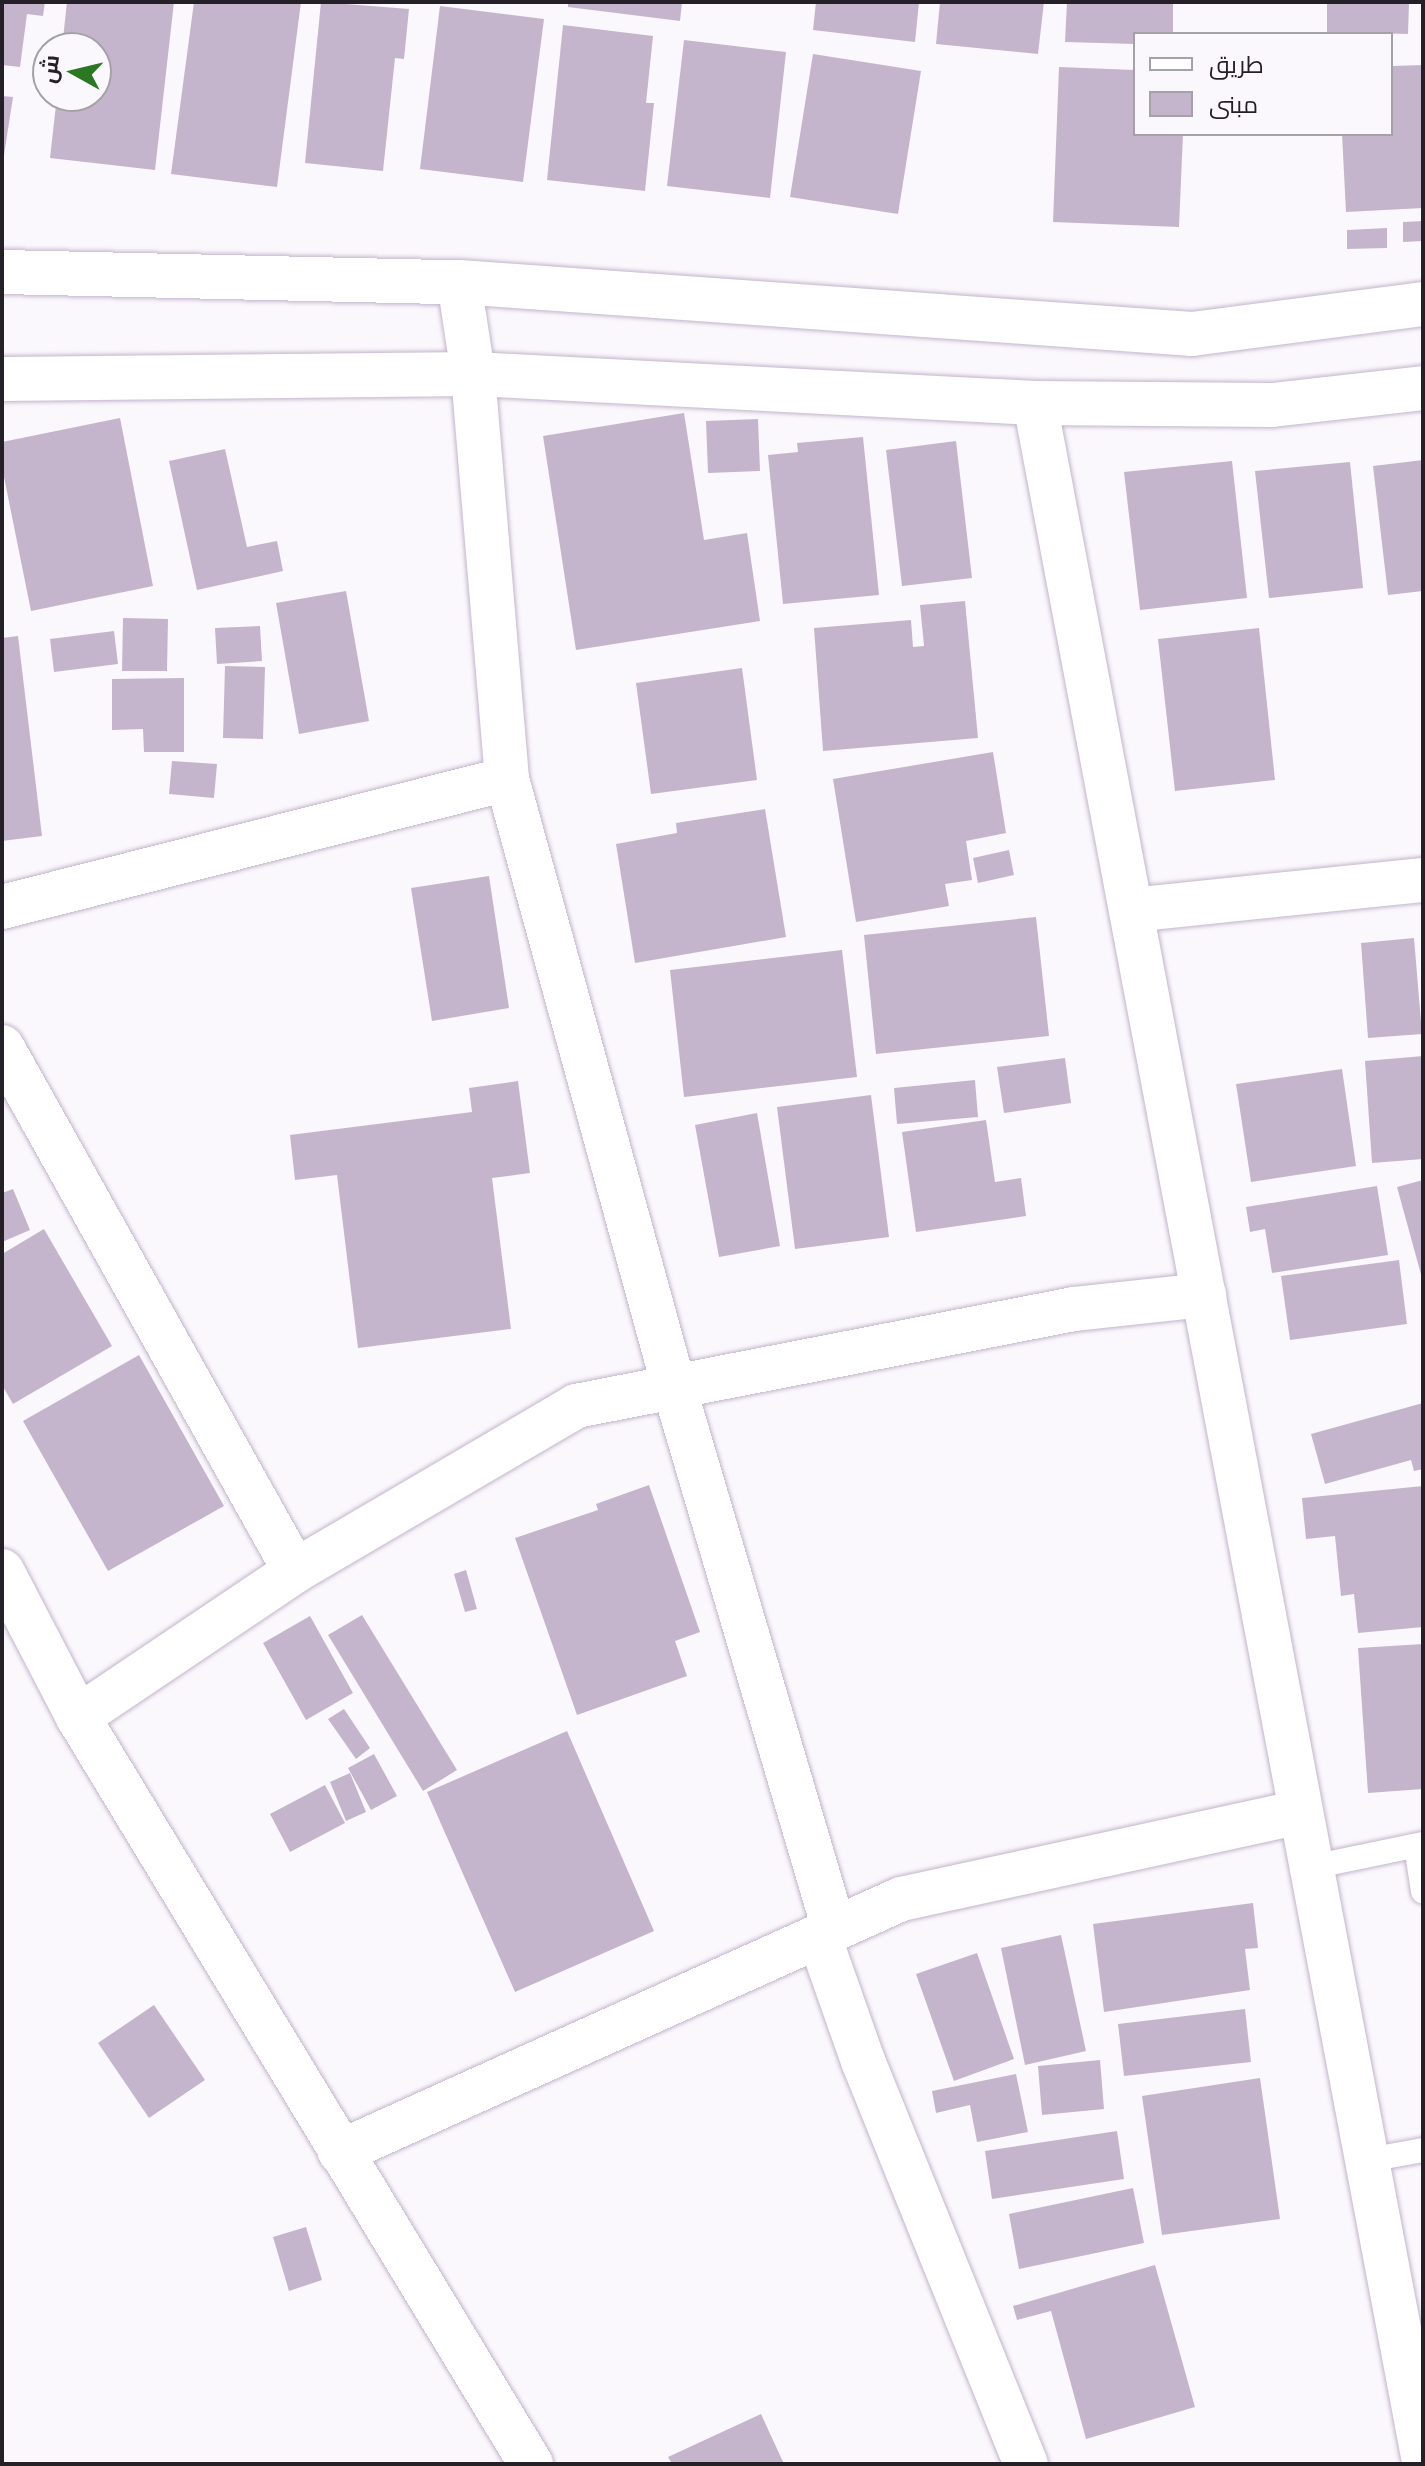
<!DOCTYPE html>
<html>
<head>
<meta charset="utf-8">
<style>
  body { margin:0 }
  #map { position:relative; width:1425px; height:2466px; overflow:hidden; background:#fbf8fd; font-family:Figtree,Cairo,sans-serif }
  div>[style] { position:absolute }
  .building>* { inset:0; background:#c4b5cc }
  .roads { filter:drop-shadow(0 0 2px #c3b4cb) drop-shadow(0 0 2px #c3b4cb) }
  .service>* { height:24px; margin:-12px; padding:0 12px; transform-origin:12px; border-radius:12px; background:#fff }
  .minor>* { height:44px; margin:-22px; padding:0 22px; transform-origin:22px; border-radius:22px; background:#fff }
  .tertiary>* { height:44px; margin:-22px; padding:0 22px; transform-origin:22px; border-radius:22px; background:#fff }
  span { translate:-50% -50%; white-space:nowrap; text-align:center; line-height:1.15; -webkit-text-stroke:6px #fbf8fd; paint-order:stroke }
  .frame { position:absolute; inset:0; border:4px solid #251f28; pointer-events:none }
  .legend { position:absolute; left:1133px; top:32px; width:260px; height:104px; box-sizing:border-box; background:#fbf8fd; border:2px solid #a5a1a8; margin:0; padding:10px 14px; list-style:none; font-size:24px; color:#251f28 }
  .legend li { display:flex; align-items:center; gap:16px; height:40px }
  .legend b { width:40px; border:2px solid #a5a1a8 }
  .north { position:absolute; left:32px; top:32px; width:80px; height:80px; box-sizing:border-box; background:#fbf8fd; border:2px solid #a5a1a8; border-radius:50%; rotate:278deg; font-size:22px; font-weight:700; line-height:32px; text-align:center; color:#251f28 }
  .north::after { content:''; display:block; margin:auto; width:28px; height:36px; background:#2a7922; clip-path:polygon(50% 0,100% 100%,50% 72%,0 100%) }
</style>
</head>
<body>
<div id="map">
  <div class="building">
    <div style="clip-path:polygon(2px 2px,45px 2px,43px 16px,27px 14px,20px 67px,2px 65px)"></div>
    <div style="clip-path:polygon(67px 2px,174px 2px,155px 170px,50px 158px,57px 96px,96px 96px,96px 48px,62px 48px)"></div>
    <div style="clip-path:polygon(194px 2px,301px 2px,277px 187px,171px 174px)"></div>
    <div style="clip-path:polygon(321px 2px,409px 9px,404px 59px,395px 58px,383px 171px,305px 163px)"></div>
    <div style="clip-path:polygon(568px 2px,682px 2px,680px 21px,568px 7px)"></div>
    <div style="clip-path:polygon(816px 2px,919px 2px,915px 42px,813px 30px)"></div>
    <div style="clip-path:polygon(940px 2px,1044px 2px,1038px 54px,936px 44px)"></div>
    <div style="clip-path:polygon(1067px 2px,1173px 2px,1173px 34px,1135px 34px,1135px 44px,1065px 42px)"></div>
    <div style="clip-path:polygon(1327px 2px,1409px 2px,1408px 34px,1327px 32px)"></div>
    <div style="clip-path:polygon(440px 6px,544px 19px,523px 182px,420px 169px)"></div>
    <div style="clip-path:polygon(563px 25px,653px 36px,646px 103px,654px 103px,645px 191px,547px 180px)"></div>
    <div style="clip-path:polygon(684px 40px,786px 52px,770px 198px,667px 186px)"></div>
    <div style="clip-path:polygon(813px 54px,921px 71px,898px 214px,790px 197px)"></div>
    <div style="clip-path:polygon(1423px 65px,1423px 208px,1346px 212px,1342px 134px,1391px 134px,1391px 66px)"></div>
    <div style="clip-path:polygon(1059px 67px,1135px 70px,1135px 134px,1183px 134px,1179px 227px,1053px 222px)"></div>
    <div style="clip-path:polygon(2px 96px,13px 97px,4px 155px,2px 155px)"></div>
    <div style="clip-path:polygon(1423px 221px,1423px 241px,1403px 242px,1403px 222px)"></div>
    <div style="clip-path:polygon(1387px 228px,1387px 248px,1347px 249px,1347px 230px)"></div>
    <div style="clip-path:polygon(684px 413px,704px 540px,747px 533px,760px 621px,576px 650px,543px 436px)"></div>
    <div style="clip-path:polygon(120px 418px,153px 586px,31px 611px,2px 467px,2px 442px)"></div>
    <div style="clip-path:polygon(758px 419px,760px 471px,708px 473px,706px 421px)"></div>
    <div style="clip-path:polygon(863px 437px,879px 595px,783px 604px,768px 455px,798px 452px,797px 443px)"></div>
    <div style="clip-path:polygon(956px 441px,972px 578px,902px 586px,886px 450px)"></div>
    <div style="clip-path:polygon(225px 449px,247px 547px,277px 541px,283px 571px,197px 590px,169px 461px)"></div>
    <div style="clip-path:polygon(1423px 460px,1423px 591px,1388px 595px,1373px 466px)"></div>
    <div style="clip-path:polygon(1232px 461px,1247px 598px,1140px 610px,1124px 472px)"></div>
    <div style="clip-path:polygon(1350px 462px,1363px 588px,1269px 598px,1255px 471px)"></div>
    <div style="clip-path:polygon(346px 591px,369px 721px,299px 734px,276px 603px)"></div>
    <div style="clip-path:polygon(965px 601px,978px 738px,823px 751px,814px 628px,911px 620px,913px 647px,924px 646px,920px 605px)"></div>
    <div style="clip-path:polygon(123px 618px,168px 619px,167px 671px,122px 671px)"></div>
    <div style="clip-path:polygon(260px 626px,262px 661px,217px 664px,215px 628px)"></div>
    <div style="clip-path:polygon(1259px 628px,1275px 780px,1175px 791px,1158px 639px)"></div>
    <div style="clip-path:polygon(114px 631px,118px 664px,54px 672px,50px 639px)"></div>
    <div style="clip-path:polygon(18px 636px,42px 836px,2px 841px,2px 638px)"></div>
    <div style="clip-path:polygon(225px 666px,265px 667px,263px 739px,223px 738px)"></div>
    <div style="clip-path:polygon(742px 668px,757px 780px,651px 794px,636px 683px)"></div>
    <div style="clip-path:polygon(184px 678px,184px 752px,144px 752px,143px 729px,112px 730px,112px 679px)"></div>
    <div style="clip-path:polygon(993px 752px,1006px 833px,966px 841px,972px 880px,945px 884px,949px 906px,856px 922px,833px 779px)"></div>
    <div style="clip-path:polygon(172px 761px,217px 764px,214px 798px,169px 794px)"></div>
    <div style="clip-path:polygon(765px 809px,786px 937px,635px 963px,616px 844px,677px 833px,676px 823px)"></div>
    <div style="clip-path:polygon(1009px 850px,1014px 875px,978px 883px,973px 858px)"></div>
    <div style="clip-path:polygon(489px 876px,509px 1008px,432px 1021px,411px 888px)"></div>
    <div style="clip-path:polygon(1036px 917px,1049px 1036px,876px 1054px,864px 935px)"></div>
    <div style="clip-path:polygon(1414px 938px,1422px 1034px,1368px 1038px,1361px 943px)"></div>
    <div style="clip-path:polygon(842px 950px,857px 1077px,684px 1097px,670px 970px)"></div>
    <div style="clip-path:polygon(1423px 1056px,1423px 1159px,1372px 1163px,1365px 1061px)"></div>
    <div style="clip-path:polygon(1065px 1058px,1071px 1103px,1004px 1113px,997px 1067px)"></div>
    <div style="clip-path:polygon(1342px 1069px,1356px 1166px,1251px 1182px,1236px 1084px)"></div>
    <div style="clip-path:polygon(975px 1080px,978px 1117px,897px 1124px,894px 1088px)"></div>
    <div style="clip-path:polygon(518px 1081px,530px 1173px,492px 1178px,511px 1329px,358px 1348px,337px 1175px,295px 1180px,290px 1135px,472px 1112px,469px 1088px)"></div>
    <div style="clip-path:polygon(871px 1095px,889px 1237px,795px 1249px,777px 1107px)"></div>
    <div style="clip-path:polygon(757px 1113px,780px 1246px,719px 1257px,695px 1125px)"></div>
    <div style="clip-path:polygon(986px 1120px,995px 1182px,1021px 1178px,1026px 1216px,916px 1232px,902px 1132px)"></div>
    <div style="clip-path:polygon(1423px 1180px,1423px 1278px,1422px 1278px,1397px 1187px)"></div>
    <div style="clip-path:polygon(1377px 1186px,1388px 1255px,1272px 1273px,1265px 1229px,1250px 1232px,1246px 1207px)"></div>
    <div style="clip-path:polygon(13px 1189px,30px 1230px,2px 1242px,2px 1193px)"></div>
    <div style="clip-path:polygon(44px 1229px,112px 1346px,13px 1404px,2px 1385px,2px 1254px)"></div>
    <div style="clip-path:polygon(1399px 1260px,1407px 1324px,1290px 1340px,1281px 1276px)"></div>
    <div style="clip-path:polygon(139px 1355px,224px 1506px,108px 1571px,23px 1421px)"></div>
    <div style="clip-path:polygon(1423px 1403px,1423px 1469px,1414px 1471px,1411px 1460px,1325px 1484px,1311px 1434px)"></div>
    <div style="clip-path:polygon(649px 1485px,700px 1632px,675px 1641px,687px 1676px,577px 1715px,515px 1538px,598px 1510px,596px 1504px)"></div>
    <div style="clip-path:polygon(1423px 1486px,1423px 1627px,1358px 1633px,1354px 1594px,1341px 1596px,1335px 1536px,1306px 1539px,1302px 1498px)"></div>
    <div style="clip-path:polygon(466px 1570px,477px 1609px,465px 1612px,454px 1574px)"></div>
    <div style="clip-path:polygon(362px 1615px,457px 1770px,423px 1791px,328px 1635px)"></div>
    <div style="clip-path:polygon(310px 1616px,353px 1693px,306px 1720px,263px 1643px)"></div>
    <div style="clip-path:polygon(1423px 1644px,1423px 1789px,1368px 1793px,1358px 1648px)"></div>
    <div style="clip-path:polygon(344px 1709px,370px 1748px,356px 1759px,328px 1719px)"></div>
    <div style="clip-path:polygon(567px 1731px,654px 1931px,515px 1992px,427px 1792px)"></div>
    <div style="clip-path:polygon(374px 1754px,397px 1796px,371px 1810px,348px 1768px)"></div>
    <div style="clip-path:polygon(350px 1773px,366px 1812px,346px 1821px,330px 1782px)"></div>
    <div style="clip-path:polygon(325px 1785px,345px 1823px,290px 1852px,270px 1814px)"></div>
    <div style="clip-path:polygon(1253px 1903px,1258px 1948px,1245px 1949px,1250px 1990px,1104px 2012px,1093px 1924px)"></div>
    <div style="clip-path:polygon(1061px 1935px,1086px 2051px,1025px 2065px,1001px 1948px)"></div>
    <div style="clip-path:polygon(977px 1953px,1014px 2059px,954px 2081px,916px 1974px)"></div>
    <div style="clip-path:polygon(154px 2005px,205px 2080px,149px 2118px,98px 2043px)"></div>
    <div style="clip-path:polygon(1245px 2009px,1251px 2062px,1124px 2076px,1118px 2024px)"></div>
    <div style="clip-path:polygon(1100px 2060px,1104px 2109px,1042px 2115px,1038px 2066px)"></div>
    <div style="clip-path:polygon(1016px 2074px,1028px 2132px,977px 2142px,970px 2105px,936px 2113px,932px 2091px)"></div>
    <div style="clip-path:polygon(1260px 2078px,1280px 2219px,1162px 2235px,1142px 2096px)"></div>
    <div style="clip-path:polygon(1117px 2131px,1124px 2179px,992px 2199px,985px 2151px)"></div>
    <div style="clip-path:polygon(1133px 2188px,1144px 2243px,1019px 2269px,1009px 2214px)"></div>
    <div style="clip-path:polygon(306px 2227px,322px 2280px,289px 2291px,273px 2237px)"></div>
    <div style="clip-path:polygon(1155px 2265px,1195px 2407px,1086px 2439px,1051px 2311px,1017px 2320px,1013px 2306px)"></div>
    <div style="clip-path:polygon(761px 2414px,784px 2464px,672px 2464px,668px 2457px)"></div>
  </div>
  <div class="roads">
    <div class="service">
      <div style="left:1416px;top:1846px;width:46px;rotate:81.2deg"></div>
      <div style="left:1312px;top:1867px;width:113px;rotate:-11.7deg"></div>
      <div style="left:1368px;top:2160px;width:56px;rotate:-10.3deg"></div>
    </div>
    <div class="minor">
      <div style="left:459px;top:282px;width:93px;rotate:81.3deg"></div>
      <div style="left:473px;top:374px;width:406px;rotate:85.2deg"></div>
      <div style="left:507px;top:779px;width:631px;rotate:74.64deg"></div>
      <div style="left:674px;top:1387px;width:565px;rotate:73.55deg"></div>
      <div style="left:1035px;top:403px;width:2089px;rotate:79.3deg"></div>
      <div style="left:2px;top:907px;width:521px;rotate:-14.22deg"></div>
      <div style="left:1131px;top:910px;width:294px;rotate:-5.9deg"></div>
      <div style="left:2px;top:1047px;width:600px;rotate:60.79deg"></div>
      <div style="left:2px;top:1571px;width:165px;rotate:62.5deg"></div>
      <div style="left:78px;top:1717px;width:874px;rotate:58.77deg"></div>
      <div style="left:78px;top:1717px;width:262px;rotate:-33.9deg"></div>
      <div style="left:295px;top:1571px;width:326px;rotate:-30.4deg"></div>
      <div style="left:576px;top:1406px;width:507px;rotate:-11.02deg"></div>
      <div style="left:1074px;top:1309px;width:131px;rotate:-6.1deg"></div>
      <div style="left:819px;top:1936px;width:133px;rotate:70.6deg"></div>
      <div style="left:863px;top:2061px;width:435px;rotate:68deg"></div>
      <div style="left:340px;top:2152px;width:615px;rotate:-24.27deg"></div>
      <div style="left:901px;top:1899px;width:409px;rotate:-12.3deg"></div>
    </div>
    <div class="tertiary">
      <div style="left:2px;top:272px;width:457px;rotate:1.3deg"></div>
      <div style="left:459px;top:282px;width:735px;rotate:4.06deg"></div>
      <div style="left:1192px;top:334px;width:233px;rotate:-7.4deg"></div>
      <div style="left:2px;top:379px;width:471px;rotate:-0.6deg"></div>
      <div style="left:473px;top:374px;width:563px;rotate:2.95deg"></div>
      <div style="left:1035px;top:403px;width:237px;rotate:0.5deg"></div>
      <div style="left:1272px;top:405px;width:152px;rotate:-6.4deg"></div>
    </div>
  </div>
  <div class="frame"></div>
  <ul class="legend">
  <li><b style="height:10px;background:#fff"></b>طريق</li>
  <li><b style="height:22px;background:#c4b5cc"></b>مبنى</li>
  </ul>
  <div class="north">ش</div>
</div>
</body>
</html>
